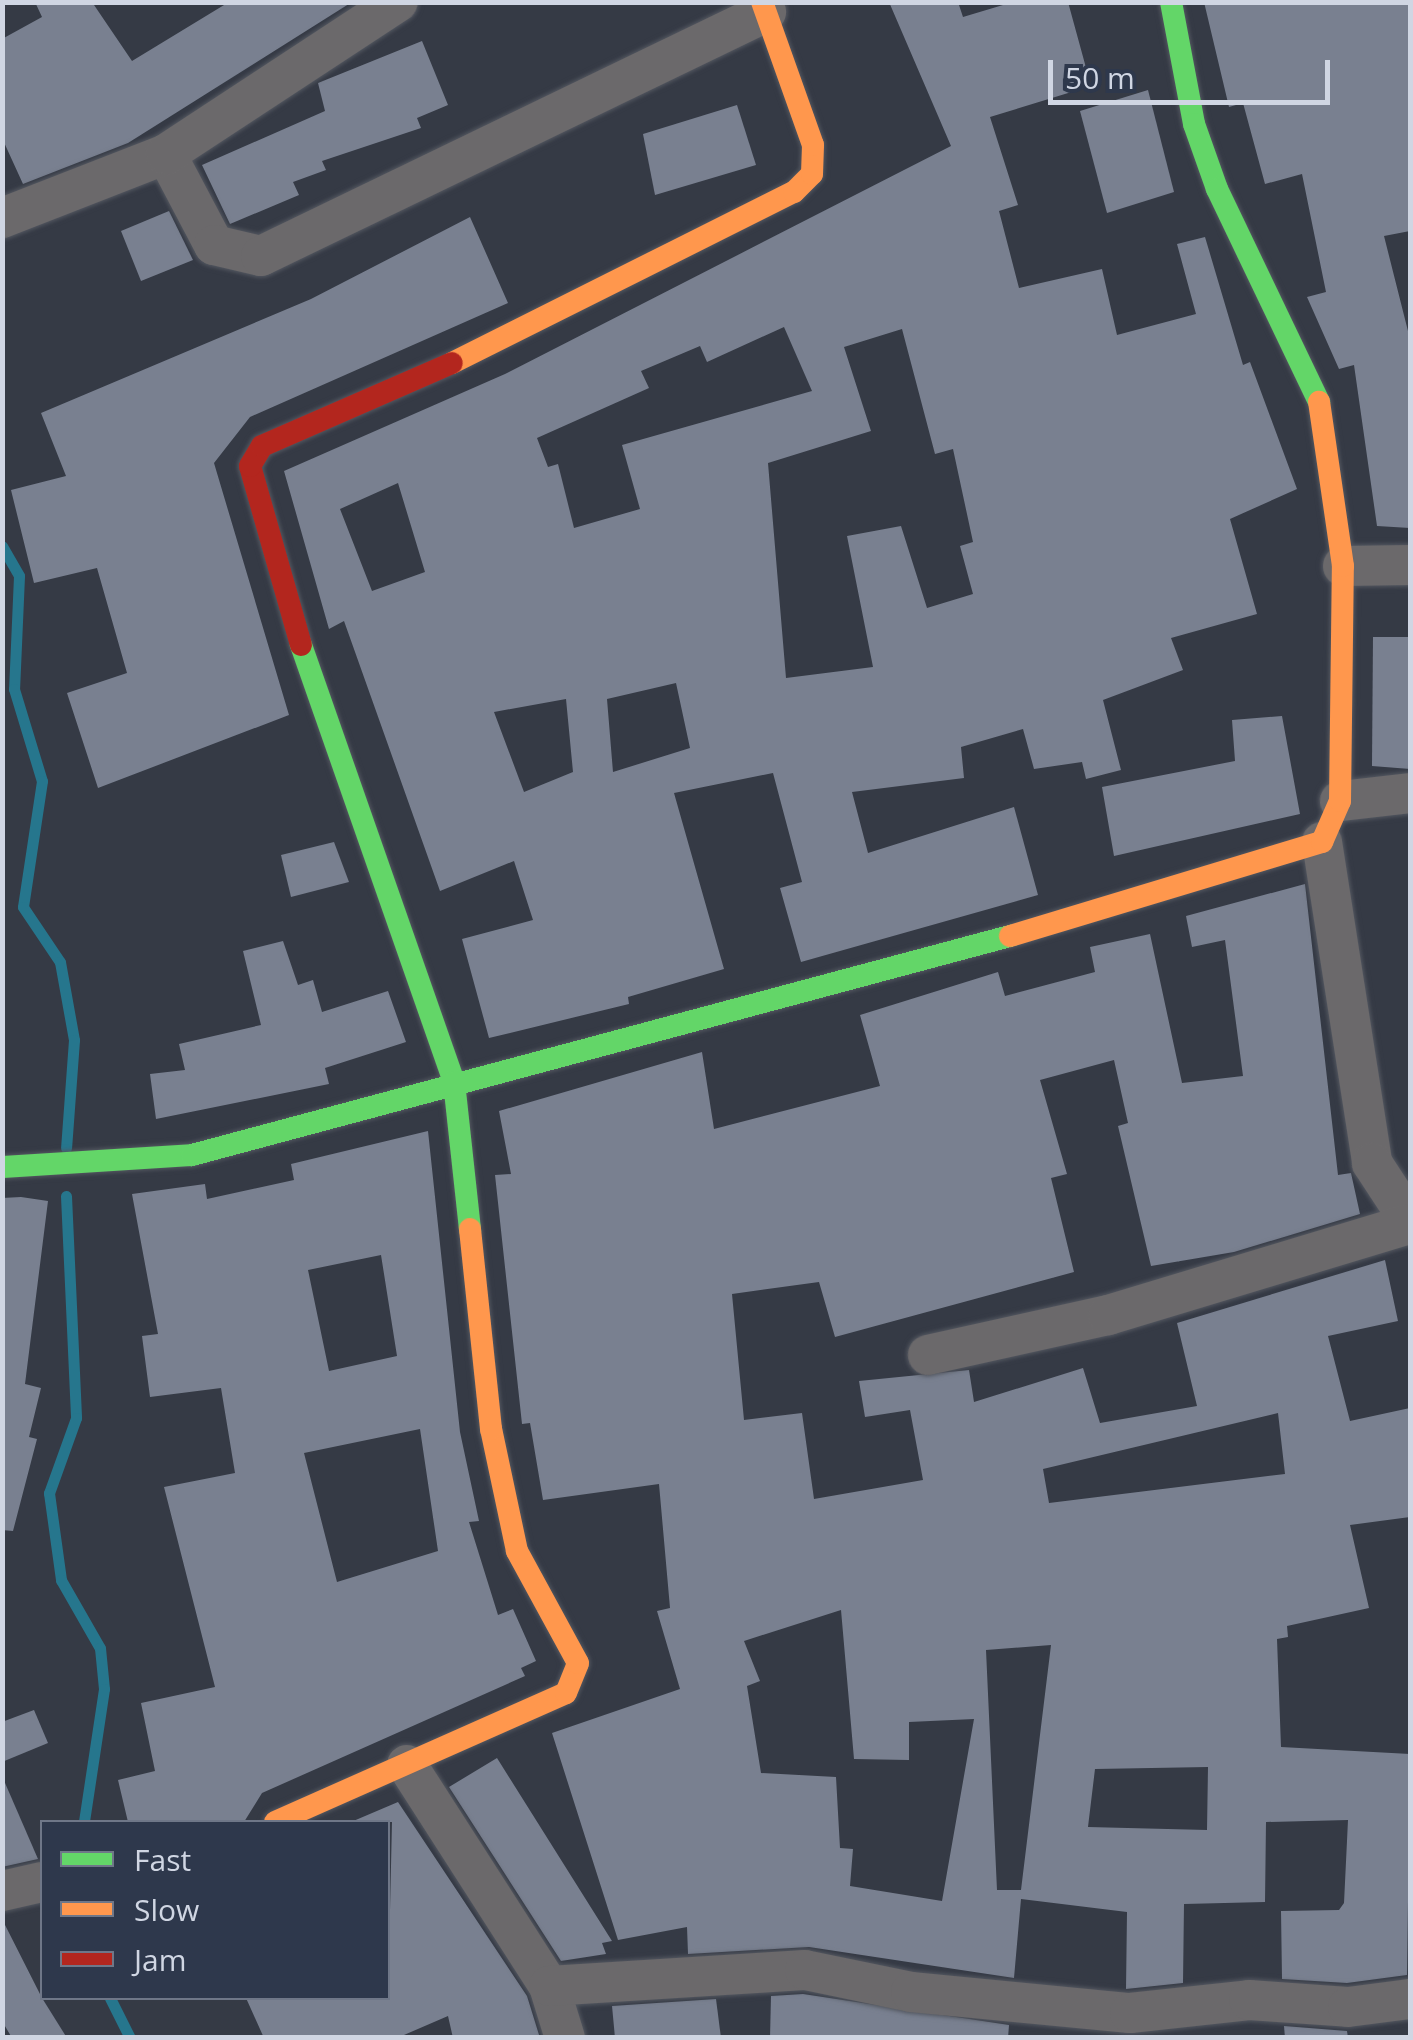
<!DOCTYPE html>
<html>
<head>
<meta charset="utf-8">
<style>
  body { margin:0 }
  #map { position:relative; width:1413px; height:2040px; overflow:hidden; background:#353a45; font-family:"Open Sans",sans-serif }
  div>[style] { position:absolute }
  .stream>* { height:11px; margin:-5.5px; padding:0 5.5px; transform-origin:5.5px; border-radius:5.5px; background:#26768d }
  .building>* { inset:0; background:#798090 }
  .roads { filter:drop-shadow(0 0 2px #535760) drop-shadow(0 0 2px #535760) }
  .street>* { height:40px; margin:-20px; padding:0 20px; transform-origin:20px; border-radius:20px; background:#6b696b }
  .fast>* { height:22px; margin:-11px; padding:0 11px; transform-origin:11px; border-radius:11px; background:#63d668 }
  .slow>* { height:22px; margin:-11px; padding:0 11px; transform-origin:11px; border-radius:11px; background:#ff974d }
  .jam>* { height:22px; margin:-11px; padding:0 11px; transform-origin:11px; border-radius:11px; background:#b3261e }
  span { translate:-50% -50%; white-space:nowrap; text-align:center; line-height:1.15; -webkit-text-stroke:10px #2e384c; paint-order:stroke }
  .frame { position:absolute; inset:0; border:5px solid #d0d6e3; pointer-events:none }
  .legend { position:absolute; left:40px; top:1820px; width:350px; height:180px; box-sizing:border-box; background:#2e384c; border:2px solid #6f7788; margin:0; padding:12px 18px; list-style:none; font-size:30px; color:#d0d6e3 }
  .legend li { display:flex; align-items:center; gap:20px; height:50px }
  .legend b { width:50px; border:2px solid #6f7788 }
  .scale { position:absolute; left:1048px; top:60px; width:282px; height:45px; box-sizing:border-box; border:5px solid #d0d6e3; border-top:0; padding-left:12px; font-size:30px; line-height:35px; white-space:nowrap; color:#d0d6e3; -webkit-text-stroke:8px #2e384c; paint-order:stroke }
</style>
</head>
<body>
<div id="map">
  <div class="stream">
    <div style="left:2px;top:546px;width:34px;rotate:60deg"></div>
    <div style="left:19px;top:576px;width:113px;rotate:92.5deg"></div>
    <div style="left:14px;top:689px;width:96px;rotate:73.1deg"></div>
    <div style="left:42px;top:781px;width:127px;rotate:98.6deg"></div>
    <div style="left:23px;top:907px;width:66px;rotate:56.1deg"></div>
    <div style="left:60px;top:962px;width:79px;rotate:79.8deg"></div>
    <div style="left:74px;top:1040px;width:108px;rotate:94.2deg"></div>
    <div style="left:66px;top:1196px;width:222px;rotate:87.4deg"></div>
    <div style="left:76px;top:1418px;width:80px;rotate:109.8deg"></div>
    <div style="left:49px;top:1493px;width:88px;rotate:82.1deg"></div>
    <div style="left:61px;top:1580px;width:78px;rotate:60.2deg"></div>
    <div style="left:100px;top:1648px;width:41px;rotate:84.4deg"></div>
    <div style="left:104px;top:1689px;width:134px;rotate:98.6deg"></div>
    <div style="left:110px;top:1998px;width:45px;rotate:63.4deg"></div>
  </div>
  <div class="building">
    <div style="clip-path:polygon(35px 2px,92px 2px,132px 61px,229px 2px,352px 2px,128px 143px,23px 184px,2px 138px,2px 39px,42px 17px)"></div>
    <div style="clip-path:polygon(evenodd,889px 2px,958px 2px,963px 17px,1013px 2px,1068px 2px,1091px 86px,990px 117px,1018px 205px,999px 211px,1019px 288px,1102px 269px,1117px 335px,1196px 314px,1177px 244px,1205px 237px,1243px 365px,1250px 362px,1297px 489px,1230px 519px,1257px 614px,1171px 638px,1183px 670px,1103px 700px,1121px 770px,1086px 779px,1082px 762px,1034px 769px,1023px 729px,961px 747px,964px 778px,852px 792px,868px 853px,1014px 807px,1038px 895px,801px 962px,780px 888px,802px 882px,773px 773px,674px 793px,724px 969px,628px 997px,629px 1004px,489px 1038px,462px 939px,533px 920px,514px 861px,440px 891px,344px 621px,329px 629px,284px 471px,505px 374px,951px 146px,889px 2px,784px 327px,812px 391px,622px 445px,640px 509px,574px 528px,558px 464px,548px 467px,537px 438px,649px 388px,641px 371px,700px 346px,707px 362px,784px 327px,889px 2px,902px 329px,935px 454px,953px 449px,973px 542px,960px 546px,973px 594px,927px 608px,901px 526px,847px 536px,873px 667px,786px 678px,768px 463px,871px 431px,844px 347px,902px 329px,889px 2px,398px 483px,425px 572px,372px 591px,340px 509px,398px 483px,889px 2px,676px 683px,690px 748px,613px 772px,607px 699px,676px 683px,889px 2px,566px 699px,573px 772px,524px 792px,494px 712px,566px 699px)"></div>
    <div style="clip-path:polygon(1204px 2px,1410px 2px,1410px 231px,1384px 236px,1410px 339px,1410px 528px,1377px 526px,1354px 365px,1339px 369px,1307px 297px,1326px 292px,1302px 174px,1265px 184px,1243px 103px,1229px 107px)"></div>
    <div style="clip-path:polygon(422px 41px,448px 105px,417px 118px,421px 128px,322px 161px,326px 170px,293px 182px,299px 195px,230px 224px,202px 165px,325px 111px,318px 83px)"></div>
    <div style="clip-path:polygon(1148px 90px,1174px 192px,1107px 213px,1080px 111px)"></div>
    <div style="clip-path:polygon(737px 105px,756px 165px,655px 195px,643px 134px)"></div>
    <div style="clip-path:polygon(169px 211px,193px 260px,141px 281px,121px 231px)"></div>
    <div style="clip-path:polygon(470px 217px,508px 303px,250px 417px,214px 463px,289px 715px,98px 788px,67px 693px,127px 673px,97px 568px,34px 583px,11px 490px,66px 476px,41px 413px,311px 299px)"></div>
    <div style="clip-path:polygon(1373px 637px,1410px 637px,1410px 769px,1372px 766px)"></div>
    <div style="clip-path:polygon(1282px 716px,1300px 814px,1114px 856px,1102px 787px,1235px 761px,1232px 720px)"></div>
    <div style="clip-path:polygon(334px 842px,349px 882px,291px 897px,281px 855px)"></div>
    <div style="clip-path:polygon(evenodd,1305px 884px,1338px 1175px,1351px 1173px,1360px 1214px,1234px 1252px,1151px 1266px,1118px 1126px,1128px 1123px,1114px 1060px,1040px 1080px,1067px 1174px,1051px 1178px,1074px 1272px,835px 1337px,819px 1282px,732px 1294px,744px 1420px,802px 1413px,814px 1499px,923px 1480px,910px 1410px,865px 1417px,859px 1381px,969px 1370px,974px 1402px,1083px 1368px,1100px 1423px,1197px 1406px,1177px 1323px,1385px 1260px,1398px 1321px,1328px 1336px,1350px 1421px,1410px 1408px,1410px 1517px,1350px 1525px,1369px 1608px,1287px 1626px,1288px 1637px,1277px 1639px,1281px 1747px,1410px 1754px,1407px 1975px,1347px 1983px,1282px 1979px,1281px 1911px,1339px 1910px,1344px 1903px,1348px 1820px,1266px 1822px,1265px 1902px,1184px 1904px,1183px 1983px,1126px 1989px,1127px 1912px,1021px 1899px,1014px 1978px,809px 1947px,688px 1954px,687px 1927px,618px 1940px,552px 1733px,680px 1689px,657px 1611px,670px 1608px,659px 1484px,543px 1500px,530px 1423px,522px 1424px,495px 1175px,511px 1174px,499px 1111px,702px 1052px,714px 1129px,880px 1086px,860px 1015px,998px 972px,1005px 996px,1095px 972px,1090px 947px,1150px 934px,1182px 1083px,1243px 1076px,1225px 940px,1192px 947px,1186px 916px,1305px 884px,1278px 1413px,1285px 1474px,1049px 1503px,1043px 1469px,1278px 1413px,1305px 884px,841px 1610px,854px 1759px,909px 1760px,909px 1722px,974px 1719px,942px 1901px,850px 1886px,853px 1849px,840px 1848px,836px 1777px,761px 1773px,747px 1686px,760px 1681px,744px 1641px,841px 1610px,1305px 884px,1051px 1645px,1021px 1890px,997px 1890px,986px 1650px,1051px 1645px,1305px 884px,1208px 1767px,1207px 1830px,1088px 1827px,1095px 1769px,1208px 1767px)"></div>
    <div style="clip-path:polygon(283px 941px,298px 985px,313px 980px,322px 1012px,388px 991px,406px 1042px,325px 1068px,329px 1084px,156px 1119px,150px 1074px,185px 1070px,179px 1044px,261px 1025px,243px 951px)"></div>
    <div style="clip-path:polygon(evenodd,428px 1131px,460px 1432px,479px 1521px,469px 1522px,498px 1615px,513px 1609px,536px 1661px,521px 1668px,525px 1676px,262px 1793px,244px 1822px,128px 1822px,118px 1780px,155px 1771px,141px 1703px,215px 1687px,164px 1487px,235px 1473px,221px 1388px,150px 1397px,142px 1336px,158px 1334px,132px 1194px,205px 1184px,207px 1199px,294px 1180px,291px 1164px,428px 1131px,381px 1255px,397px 1356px,329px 1371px,308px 1270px,381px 1255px,428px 1131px,420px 1429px,438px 1551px,337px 1582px,304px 1453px,420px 1429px)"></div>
    <div style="clip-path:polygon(21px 1197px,48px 1201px,25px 1384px,41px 1388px,29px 1437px,37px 1439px,13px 1531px,2px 1530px,2px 1198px)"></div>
    <div style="clip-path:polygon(34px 1710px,48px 1743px,2px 1762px,2px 1722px)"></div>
    <div style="clip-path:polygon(497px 1758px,612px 1941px,602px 1943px,606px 1954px,561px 1961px,449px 1787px)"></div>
    <div style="clip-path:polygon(2px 1776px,38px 1859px,2px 1867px)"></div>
    <div style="clip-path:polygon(398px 1802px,527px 1996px,540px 2038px,453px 2038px,448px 2016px,397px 2038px,264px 2038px,246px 1998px,388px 1998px,392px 1822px,351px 1822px)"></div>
    <div style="clip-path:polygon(2px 1919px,42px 1998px,67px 2038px,12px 2038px,2px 2021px)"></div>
    <div style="clip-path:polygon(803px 1994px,1009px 2025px,1008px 2038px,770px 2038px,771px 1996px)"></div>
    <div style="clip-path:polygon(716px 1999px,721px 2038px,615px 2038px,612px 2006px)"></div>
    <div style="clip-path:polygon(1284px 2026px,1347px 2031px,1348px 2038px,1285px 2038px)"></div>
  </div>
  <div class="roads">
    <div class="street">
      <div style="left:166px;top:154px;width:103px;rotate:62.2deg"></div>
      <div style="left:214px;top:245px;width:48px;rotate:13.2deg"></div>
      <div style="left:261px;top:256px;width:561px;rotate:-25.79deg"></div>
      <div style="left:2px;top:218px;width:176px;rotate:-21.3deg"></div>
      <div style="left:166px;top:154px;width:277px;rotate:-33.3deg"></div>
      <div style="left:1343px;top:566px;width:67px;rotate:-0.9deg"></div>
      <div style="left:1340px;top:801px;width:70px;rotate:-6.5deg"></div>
      <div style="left:1322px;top:842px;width:325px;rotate:81.1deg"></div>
      <div style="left:1372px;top:1163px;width:69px;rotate:56.8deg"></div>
      <div style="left:928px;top:1355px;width:184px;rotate:-12.5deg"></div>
      <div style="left:1108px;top:1315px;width:315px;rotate:-16.8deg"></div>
      <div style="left:407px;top:1765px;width:263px;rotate:57.3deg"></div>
      <div style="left:549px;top:1986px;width:54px;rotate:72.9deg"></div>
      <div style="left:2px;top:1891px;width:41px;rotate:-12.7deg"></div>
      <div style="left:549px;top:1986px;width:256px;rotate:-3.6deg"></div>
      <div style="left:805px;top:1970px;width:108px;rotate:11.7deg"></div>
      <div style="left:911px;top:1992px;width:220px;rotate:5.5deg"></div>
      <div style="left:1130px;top:2013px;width:120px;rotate:-6.2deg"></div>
      <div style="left:1249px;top:2000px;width:99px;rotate:4deg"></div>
      <div style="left:1348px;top:2007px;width:63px;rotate:-7.4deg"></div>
    </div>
    <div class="fast">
      <div style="left:1171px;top:2px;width:124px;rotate:79.3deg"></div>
      <div style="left:1194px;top:124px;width:69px;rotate:70.5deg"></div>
      <div style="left:1217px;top:189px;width:236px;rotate:64.4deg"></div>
      <div style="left:301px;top:645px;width:463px;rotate:70.7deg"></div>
      <div style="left:454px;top:1082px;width:148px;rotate:83.8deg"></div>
      <div style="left:2px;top:1167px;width:190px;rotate:-3.6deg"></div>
      <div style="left:192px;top:1155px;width:847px;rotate:-14.99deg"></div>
    </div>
    <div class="slow">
      <div style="left:452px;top:363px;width:382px;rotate:-26.6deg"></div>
      <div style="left:794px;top:192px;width:25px;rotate:-45deg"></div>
      <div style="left:812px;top:174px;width:29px;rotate:-88deg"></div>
      <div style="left:813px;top:145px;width:152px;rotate:-109.6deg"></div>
      <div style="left:1010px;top:936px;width:326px;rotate:-16.8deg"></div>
      <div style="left:1322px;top:842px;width:45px;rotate:-66.3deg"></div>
      <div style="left:1340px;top:801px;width:235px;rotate:-89.3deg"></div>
      <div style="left:1343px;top:566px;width:166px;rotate:-98.3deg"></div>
      <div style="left:275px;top:1822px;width:318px;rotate:-23.9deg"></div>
      <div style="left:566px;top:1693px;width:32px;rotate:-68deg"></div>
      <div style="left:578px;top:1663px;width:128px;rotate:-118.6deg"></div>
      <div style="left:517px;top:1551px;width:125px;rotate:-102deg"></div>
      <div style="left:491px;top:1429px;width:201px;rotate:-96deg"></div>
    </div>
    <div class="jam">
      <div style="left:301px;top:645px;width:186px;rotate:-105.9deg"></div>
      <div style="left:250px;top:466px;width:23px;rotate:-59deg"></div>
      <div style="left:262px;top:446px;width:207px;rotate:-23.6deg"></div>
    </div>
  </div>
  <div class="frame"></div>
  <ul class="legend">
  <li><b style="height:12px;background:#63d668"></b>Fast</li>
  <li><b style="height:12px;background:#ff974d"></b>Slow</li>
  <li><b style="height:12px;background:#b3261e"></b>Jam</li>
  </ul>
  <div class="scale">50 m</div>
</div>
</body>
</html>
